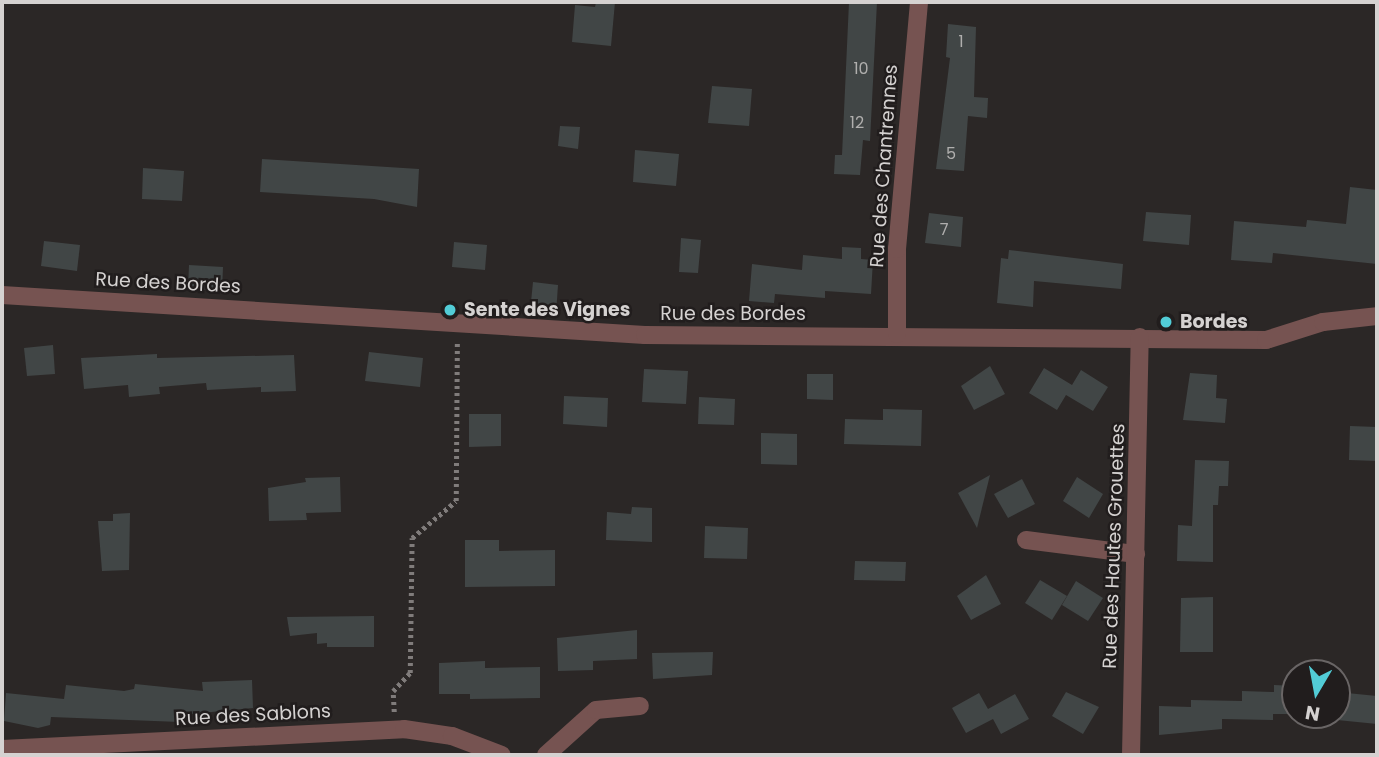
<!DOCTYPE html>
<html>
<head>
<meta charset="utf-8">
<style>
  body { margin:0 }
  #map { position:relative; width:1379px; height:757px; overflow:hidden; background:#2b2726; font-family:Poppins,sans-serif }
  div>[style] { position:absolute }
  .building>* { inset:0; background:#414646 }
  .path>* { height:4.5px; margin-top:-2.25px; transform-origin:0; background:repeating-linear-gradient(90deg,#807c7b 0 3.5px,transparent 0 7px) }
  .street>* { height:18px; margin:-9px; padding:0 9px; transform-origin:9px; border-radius:9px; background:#765351 }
  .dots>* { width:19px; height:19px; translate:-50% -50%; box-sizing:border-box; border:4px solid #211d1d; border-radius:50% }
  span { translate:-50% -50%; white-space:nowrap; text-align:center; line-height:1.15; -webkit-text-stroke:5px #211d1d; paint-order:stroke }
  .number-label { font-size:16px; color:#b0afae }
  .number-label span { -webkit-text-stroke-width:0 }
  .street-label { font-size:19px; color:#d5d2d1 }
  .poi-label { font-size:19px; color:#d5d2d1; font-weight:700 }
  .left { translate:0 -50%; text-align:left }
  .frame { position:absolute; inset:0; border:4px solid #d5d2d1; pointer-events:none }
  .north { position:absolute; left:1281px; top:659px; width:70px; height:70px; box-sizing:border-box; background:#211d1d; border:2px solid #696565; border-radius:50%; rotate:190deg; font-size:19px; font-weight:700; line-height:28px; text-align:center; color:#d5d2d1 }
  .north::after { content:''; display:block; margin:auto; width:24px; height:32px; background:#52ccd6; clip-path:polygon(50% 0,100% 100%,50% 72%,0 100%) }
</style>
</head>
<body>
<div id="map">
  <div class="building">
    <div style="clip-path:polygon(596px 2px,615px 2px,611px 46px,572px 42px,575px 5px,595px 7px)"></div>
    <div style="clip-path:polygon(849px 2px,877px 2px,870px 141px,863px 140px,860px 175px,834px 174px,835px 155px,842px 155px)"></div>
    <div style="clip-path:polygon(948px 24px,976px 27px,974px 97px,988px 98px,987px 118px,968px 116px,964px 171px,936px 169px,950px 58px,946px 57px)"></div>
    <div style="clip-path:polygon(712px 86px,752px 89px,749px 126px,708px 123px)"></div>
    <div style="clip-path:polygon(560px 126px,580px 127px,578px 149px,558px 146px)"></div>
    <div style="clip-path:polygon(635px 150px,679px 154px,676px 186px,633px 182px)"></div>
    <div style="clip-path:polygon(262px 159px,419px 169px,417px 207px,374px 199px,260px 192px)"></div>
    <div style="clip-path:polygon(143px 168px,184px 171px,182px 201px,142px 199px)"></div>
    <div style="clip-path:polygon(1350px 187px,1377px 190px,1377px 264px,1273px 253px,1272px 263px,1231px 260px,1234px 221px,1306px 227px,1307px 220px,1346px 224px)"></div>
    <div style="clip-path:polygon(1146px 212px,1191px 215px,1189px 245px,1143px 241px)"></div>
    <div style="clip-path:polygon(929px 213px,963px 217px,961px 247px,925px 243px)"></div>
    <div style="clip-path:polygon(681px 238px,701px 240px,698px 273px,679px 272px)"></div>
    <div style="clip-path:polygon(44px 241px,80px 245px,77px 271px,41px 266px)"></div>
    <div style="clip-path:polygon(454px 242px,487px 245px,485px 270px,452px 267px)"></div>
    <div style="clip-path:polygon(842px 247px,861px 248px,861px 259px,873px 260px,871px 294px,825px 291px,825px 298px,775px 294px,774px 303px,749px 301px,752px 264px,802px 270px,803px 255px,842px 259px)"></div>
    <div style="clip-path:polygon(1009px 250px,1123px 264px,1121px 289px,1034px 281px,1033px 307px,997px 303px,1001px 258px,1008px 259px)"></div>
    <div style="clip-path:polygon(189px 265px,223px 267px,222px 291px,188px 289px)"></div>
    <div style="clip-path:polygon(533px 282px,558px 285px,556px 314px,530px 312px)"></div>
    <div style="clip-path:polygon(53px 345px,55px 374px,27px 376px,24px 348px)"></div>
    <div style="clip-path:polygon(369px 352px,423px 358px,420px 387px,365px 381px)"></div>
    <div style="clip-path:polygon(157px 354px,157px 358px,294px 355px,296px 391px,261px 392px,261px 387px,207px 390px,206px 383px,159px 387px,160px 394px,129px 397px,128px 385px,84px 389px,81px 358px)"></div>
    <div style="clip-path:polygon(990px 366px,1005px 394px,974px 410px,961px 386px)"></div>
    <div style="clip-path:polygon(1044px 368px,1072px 385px,1081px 370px,1108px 387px,1093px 411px,1066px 395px,1057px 410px,1029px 393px)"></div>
    <div style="clip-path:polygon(644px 369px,688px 371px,686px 404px,642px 402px)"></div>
    <div style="clip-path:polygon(1190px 373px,1217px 375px,1216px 398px,1227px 399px,1225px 423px,1183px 420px)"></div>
    <div style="clip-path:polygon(807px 374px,833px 374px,833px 400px,807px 399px)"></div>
    <div style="clip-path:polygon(564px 396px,608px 398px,607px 427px,563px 424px)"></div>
    <div style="clip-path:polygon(699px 397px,735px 399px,734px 425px,698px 424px)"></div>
    <div style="clip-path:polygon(883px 409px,922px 410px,921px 446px,844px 444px,845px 419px,883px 420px)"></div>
    <div style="clip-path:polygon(469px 414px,501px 414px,501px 446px,469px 447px)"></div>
    <div style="clip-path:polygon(1350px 426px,1377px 427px,1377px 461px,1349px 460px)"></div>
    <div style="clip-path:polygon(761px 433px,797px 434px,797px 465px,761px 464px)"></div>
    <div style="clip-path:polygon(1195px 460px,1229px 461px,1228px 486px,1219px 486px,1218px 505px,1213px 505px,1213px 562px,1177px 561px,1178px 525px,1192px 526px)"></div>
    <div style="clip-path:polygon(990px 475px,977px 528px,958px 493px)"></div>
    <div style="clip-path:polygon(340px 477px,341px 512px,306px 513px,307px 520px,269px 521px,268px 488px,306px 482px,305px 478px)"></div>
    <div style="clip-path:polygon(1077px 477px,1103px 494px,1089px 518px,1063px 501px)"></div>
    <div style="clip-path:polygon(1022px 479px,1035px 504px,1008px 518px,994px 494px)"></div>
    <div style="clip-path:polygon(632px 507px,652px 508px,652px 542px,606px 540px,607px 512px,631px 514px)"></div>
    <div style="clip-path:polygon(130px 513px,129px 570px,102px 571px,98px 521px,113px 521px,113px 514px)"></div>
    <div style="clip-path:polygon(705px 526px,748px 528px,747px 559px,704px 558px)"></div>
    <div style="clip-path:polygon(465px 540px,499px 540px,499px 551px,555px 550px,555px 586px,465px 587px)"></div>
    <div style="clip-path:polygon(855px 561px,906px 562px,905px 581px,854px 580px)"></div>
    <div style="clip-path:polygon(986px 575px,1001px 604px,971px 620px,957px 596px)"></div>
    <div style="clip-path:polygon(1040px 580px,1067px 596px,1052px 620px,1025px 603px)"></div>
    <div style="clip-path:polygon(1076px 581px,1103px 598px,1088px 621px,1062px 605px)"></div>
    <div style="clip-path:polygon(1213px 597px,1213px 652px,1180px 652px,1181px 598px)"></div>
    <div style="clip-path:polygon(374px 616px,374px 647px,327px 647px,327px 643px,317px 644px,317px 633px,290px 636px,287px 617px)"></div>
    <div style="clip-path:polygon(637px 630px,637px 659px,593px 661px,593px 670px,558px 671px,557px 638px)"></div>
    <div style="clip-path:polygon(713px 652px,712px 675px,653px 679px,652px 653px)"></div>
    <div style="clip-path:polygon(485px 661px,485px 668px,540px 667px,540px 698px,470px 699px,470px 694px,439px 694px,439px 663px)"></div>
    <div style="clip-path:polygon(252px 680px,253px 708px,180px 715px,180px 722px,51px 717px,50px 725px,38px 728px,4px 721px,6px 693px,64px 699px,66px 685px,124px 691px,134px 689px,135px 684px,203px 691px,202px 682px)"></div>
    <div style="clip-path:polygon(1274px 685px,1295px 686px,1295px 714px,1273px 714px,1273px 720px,1222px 719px,1222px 729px,1159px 735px,1159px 706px,1191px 707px,1191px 700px,1242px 701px,1242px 691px,1274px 692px)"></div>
    <div style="clip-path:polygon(1066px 692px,1099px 707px,1083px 734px,1052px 716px)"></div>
    <div style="clip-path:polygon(1337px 692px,1377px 696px,1377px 724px,1337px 720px)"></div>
    <div style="clip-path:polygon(979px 693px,988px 709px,1015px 694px,1029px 719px,1001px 734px,993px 719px,966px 733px,952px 708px)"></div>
  </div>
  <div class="path">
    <div style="left:394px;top:712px;width:21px;rotate:-93deg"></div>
    <div style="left:393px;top:691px;width:25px;rotate:-47deg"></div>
    <div style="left:410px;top:673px;width:135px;rotate:-89.2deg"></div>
    <div style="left:412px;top:538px;width:57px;rotate:-40.1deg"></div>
    <div style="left:456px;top:501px;width:159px;rotate:-89.6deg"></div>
  </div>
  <div class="street">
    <div style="left:2px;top:295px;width:644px;rotate:3.56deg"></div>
    <div style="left:645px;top:335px;width:621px;rotate:0.46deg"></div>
    <div style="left:1266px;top:340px;width:60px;rotate:-17.5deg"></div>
    <div style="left:1323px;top:322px;width:54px;rotate:-6.3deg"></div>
    <div style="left:897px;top:334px;width:85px;rotate:-90deg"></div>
    <div style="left:897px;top:249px;width:248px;rotate:-84.9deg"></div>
    <div style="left:1026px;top:540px;width:111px;rotate:7.3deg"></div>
    <div style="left:2px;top:749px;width:402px;rotate:-2.8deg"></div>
    <div style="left:404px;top:729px;width:49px;rotate:8.3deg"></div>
    <div style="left:452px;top:736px;width:53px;rotate:20.8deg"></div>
    <div style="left:546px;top:755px;width:67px;rotate:-42deg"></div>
    <div style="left:596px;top:710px;width:44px;rotate:-5.2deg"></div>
    <div style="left:1131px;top:755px;width:418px;rotate:-88.8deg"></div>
  </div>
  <div class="dots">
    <div style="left:450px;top:310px;background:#52ccd6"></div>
    <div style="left:1166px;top:322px;background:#52ccd6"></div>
  </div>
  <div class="number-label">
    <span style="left:961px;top:42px">1</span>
    <span style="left:861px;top:69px">10</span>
    <span style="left:857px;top:123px">12</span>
    <span style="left:951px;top:154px">5</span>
    <span style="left:944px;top:230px">7</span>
  </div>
  <div class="street-label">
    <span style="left:884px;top:166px;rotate:-86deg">Rue des Chantrennes</span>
    <span style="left:168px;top:283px;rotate:3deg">Rue des Bordes</span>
    <span style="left:733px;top:314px">Rue des Bordes</span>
    <span style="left:1114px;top:546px;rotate:-88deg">Rue des Hautes Grouettes</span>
    <span style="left:253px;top:715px;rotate:-3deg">Rue des Sablons</span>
  </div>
  <div class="poi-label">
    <span class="left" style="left:464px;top:310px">Sente des Vignes</span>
    <span class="left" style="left:1180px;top:322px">Bordes</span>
  </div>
  <div class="frame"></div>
  <div class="north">N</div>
</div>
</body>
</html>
